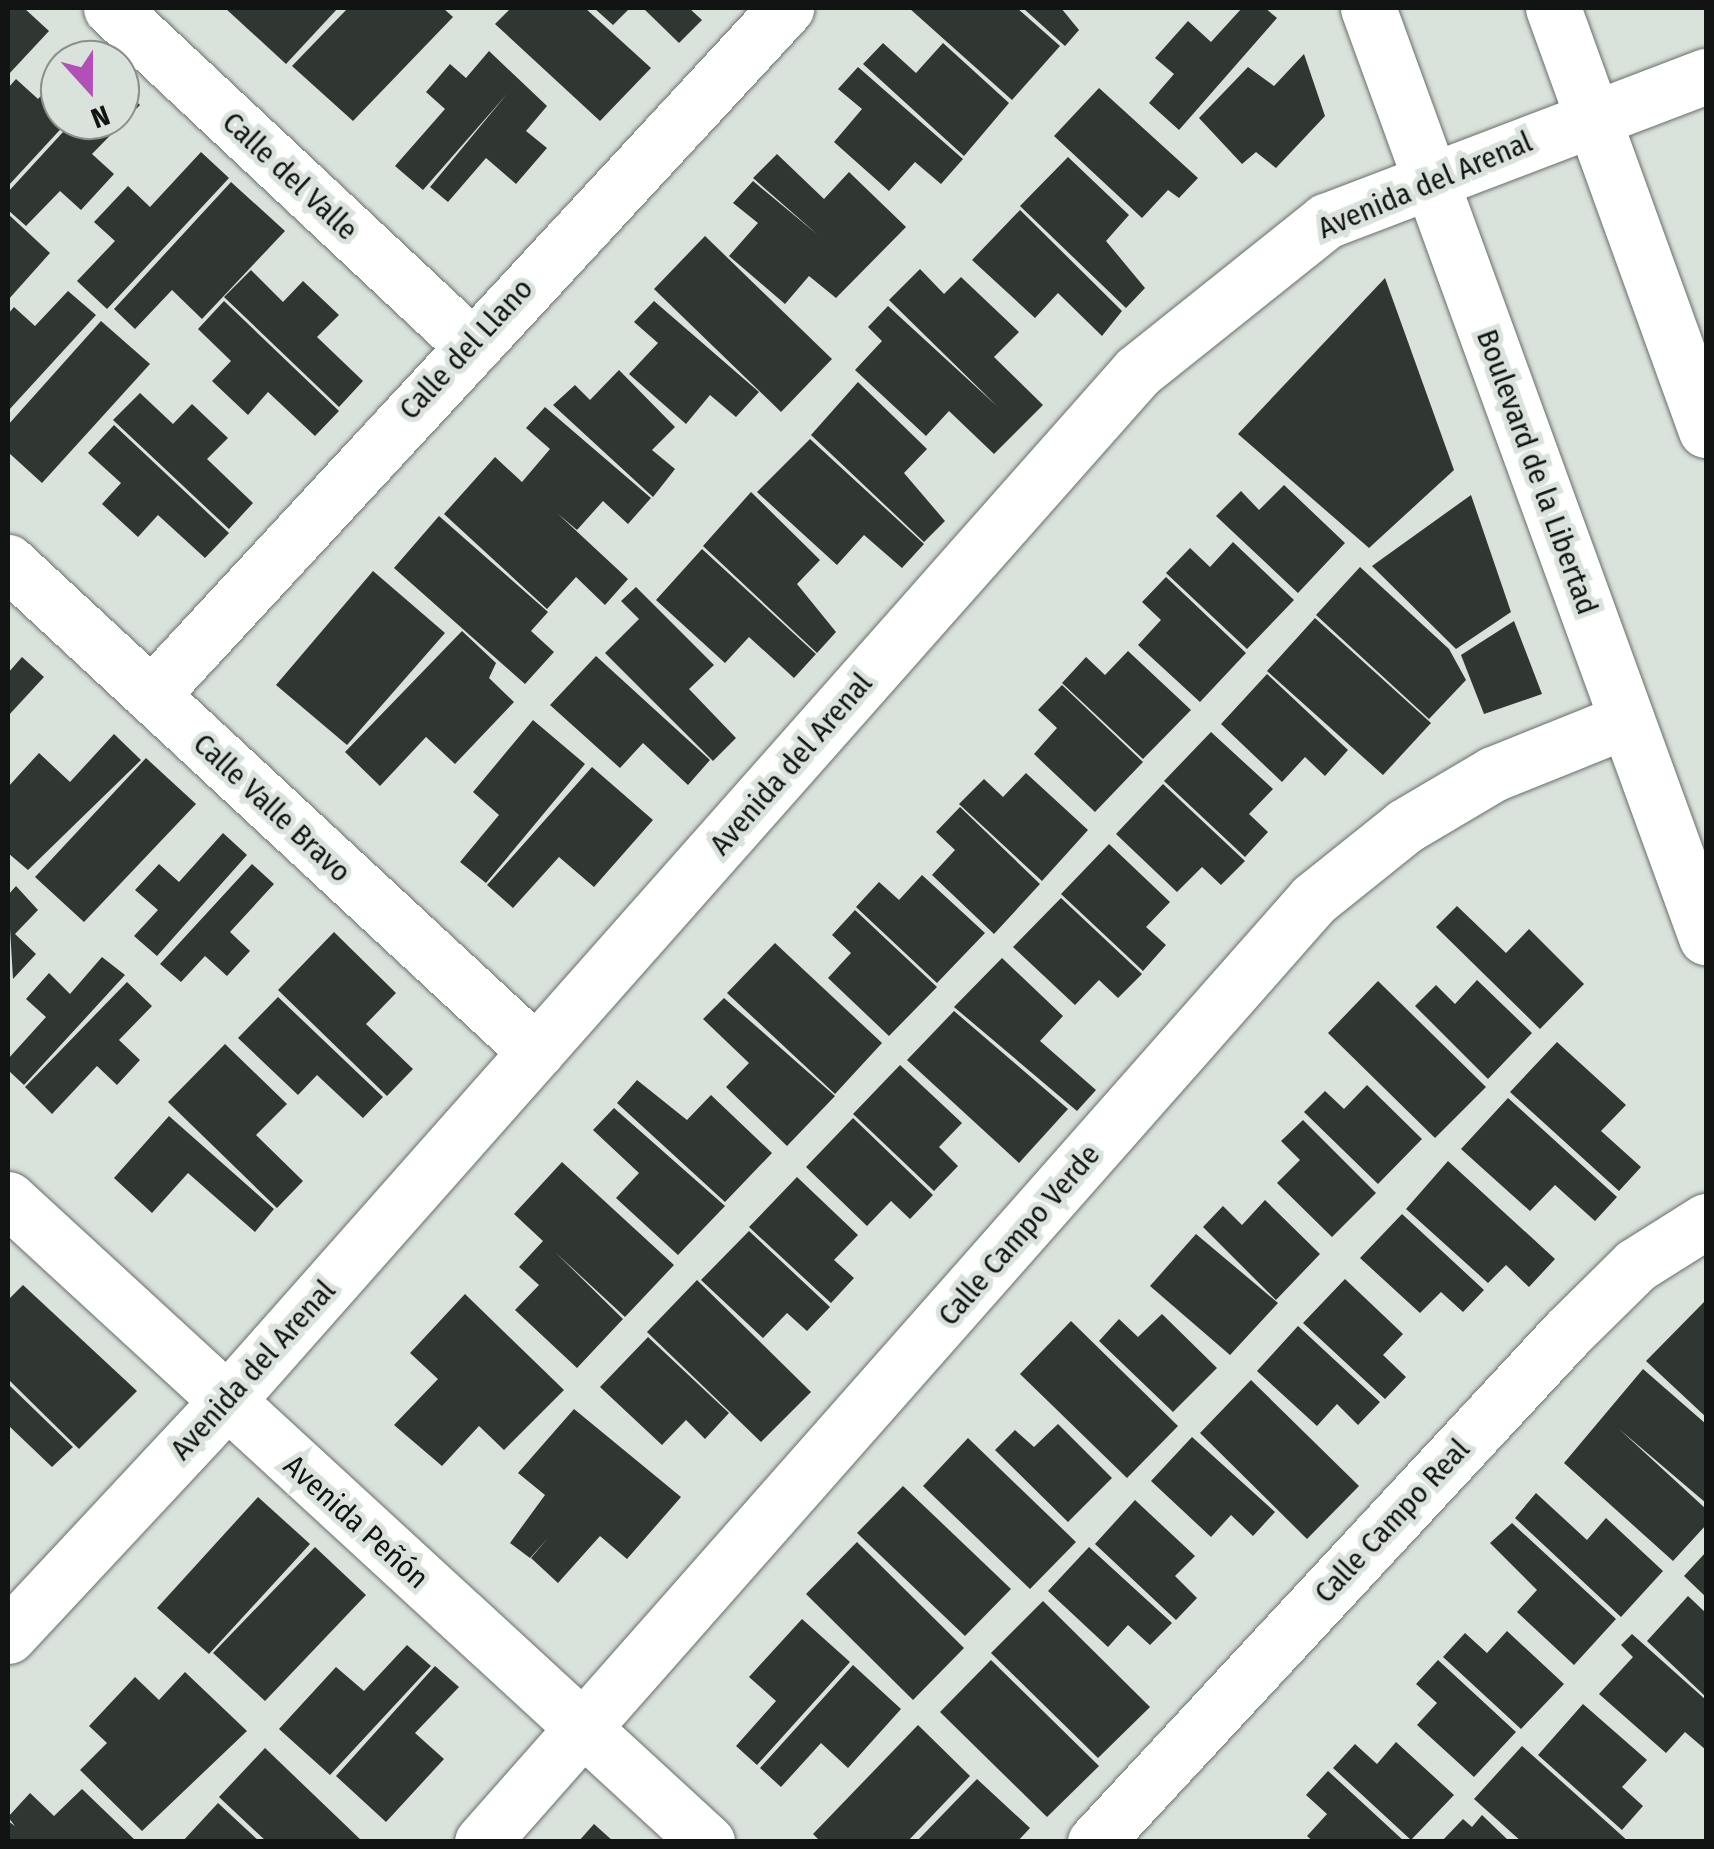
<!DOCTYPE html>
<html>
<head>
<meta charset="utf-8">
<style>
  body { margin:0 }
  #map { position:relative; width:1714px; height:1849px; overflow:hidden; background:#dae2dc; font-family:"Fira Sans Condensed",sans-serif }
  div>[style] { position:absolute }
  .building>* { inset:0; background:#303632 }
  .roads { filter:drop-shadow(0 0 2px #686f6a) drop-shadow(0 0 2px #686f6a) }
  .street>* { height:55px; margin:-27.5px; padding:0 27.5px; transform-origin:27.5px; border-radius:27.5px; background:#fff }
  .secondary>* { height:55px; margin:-27.5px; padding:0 27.5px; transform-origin:27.5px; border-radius:27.5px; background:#fff }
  span { translate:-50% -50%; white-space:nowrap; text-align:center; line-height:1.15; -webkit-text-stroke:10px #dae2dc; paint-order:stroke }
  .street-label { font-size:30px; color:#111412 }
  .frame { position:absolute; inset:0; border:10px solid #111412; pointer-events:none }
  .north { position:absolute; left:40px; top:40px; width:100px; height:100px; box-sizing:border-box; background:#dae2dc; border:2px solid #8a908b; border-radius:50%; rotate:159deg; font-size:28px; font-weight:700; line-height:40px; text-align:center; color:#111412 }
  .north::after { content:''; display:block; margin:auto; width:35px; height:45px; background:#b350b7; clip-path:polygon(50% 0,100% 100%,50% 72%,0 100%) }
</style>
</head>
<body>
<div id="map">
  <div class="building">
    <div style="clip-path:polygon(8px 8px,24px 8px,49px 31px,8px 75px)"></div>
    <div style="clip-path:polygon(225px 8px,338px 8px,286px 64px)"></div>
    <div style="clip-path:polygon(348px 8px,443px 8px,453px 17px,353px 121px,292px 66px)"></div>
    <div style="clip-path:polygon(511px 8px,585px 8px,651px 68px,600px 121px,495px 24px)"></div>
    <div style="clip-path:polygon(594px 8px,630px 8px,613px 25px)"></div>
    <div style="clip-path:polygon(643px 8px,689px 8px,702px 20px,679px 43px)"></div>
    <div style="clip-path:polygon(909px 8px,1017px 8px,1060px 46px,1012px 100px)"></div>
    <div style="clip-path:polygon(1023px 8px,1061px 8px,1079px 30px,1065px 46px)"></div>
    <div style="clip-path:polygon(1242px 8px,1265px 8px,1277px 18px,1179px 130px,1149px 103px,1174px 74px,1155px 58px,1188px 21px,1211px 42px)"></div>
    <div style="clip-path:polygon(883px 43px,916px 73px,943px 43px,1009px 103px,964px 156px,863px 64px)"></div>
    <div style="clip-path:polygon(489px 51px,547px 106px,526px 131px,547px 148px,516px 184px,486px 158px,448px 202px,430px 187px,507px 94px,423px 190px,395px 166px,445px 109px,426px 92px,450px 64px,466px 78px)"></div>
    <div style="clip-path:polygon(1304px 54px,1325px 116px,1276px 168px,1256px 152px,1242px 164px,1199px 118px,1248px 67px,1274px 86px)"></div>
    <div style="clip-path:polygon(858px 67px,963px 159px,941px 184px,915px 162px,889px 191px,834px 142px,862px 109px,838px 89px)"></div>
    <div style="clip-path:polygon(60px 75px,60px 120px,69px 120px,8px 186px,8px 88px,16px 79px,38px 99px)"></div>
    <div style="clip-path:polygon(120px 86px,140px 105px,92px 154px,114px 174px,81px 210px,60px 191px,26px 226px,8px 210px,8px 192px,74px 120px,120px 120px)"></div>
    <div style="clip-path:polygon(1099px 88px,1198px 178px,1179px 198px,1168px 190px,1142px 218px,1054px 136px)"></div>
    <div style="clip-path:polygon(201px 152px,229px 178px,107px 309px,77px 281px,115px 241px,94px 222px,128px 186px,150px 207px)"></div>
    <div style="clip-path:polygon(777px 154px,824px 199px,849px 172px,906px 227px,836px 298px,809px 276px,785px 304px,729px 256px,758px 223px,733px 203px,753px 181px,818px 235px,753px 178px)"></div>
    <div style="clip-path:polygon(1068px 157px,1129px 215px,1106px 241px,1145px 288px,1126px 308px,1020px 206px)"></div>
    <div style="clip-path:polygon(231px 182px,285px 231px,202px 319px,172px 290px,135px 329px,114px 309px)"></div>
    <div style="clip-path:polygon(1020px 210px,1122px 311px,1102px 336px,1058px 293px,1035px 318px,972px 260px)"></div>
    <div style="clip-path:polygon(8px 214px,50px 253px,8px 300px)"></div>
    <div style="clip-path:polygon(705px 236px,832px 359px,781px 412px,654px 289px)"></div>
    <div style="clip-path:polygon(920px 269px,944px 294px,961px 277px,1019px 332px,994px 357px,1043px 405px,994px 454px,949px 411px,926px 436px,855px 370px,882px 341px,868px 327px,888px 306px,998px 407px,889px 300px)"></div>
    <div style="clip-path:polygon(251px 270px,283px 302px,303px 281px,339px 315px,317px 337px,363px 381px,339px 407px,224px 297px)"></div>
    <div style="clip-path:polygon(1385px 278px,1454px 470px,1369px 548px,1238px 434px)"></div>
    <div style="clip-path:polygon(68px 291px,96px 315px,8px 411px,8px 314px,14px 307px,35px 326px)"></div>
    <div style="clip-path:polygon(224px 301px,339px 411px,315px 436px,268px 392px,248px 415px,212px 381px,231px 361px,198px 329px)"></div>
    <div style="clip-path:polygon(654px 301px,759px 392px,736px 417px,710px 395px,686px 424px,629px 374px,658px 343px,634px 322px)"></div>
    <div style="clip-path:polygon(101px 321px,150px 364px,42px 483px,8px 452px,8px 425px)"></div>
    <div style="clip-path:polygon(619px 370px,675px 427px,652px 450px,675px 469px,653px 497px,553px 405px,575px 385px,590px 400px)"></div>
    <div style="clip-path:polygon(858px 382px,927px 449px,904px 473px,945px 521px,924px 542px,811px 435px)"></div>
    <div style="clip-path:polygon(140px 393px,173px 424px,192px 404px,228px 438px,207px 459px,253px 503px,229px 529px,113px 420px)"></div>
    <div style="clip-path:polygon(545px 407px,651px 498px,628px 524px,603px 501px,577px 530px,557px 513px,628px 579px,605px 605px,576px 577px,547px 609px,444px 514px,495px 457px,522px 482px,550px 449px,526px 428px)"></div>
    <div style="clip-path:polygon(114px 425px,229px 533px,205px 558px,158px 515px,138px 537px,102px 504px,121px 483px,88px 453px)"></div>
    <div style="clip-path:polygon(810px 439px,924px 544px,902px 568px,864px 535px,837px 565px,757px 492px)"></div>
    <div style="clip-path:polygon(1284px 485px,1345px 543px,1298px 593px,1216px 516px,1241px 491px,1259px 510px)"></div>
    <div style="clip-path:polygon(751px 492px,820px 560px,797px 584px,836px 632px,817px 653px,703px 546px)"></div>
    <div style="clip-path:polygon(1471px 495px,1511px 612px,1456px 649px,1372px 566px)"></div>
    <div style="clip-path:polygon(439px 516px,548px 612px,531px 631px,554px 652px,525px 684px,394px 568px)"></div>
    <div style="clip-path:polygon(1233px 542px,1294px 600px,1247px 649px,1166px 573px,1190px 548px,1210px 567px)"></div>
    <div style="clip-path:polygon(702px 549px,816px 654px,794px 678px,749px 637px,725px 663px,656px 600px)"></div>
    <div style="clip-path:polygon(1360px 567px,1449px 649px,1466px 680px,1429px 719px,1316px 615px)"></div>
    <div style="clip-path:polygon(373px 571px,445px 633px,347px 745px,276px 685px)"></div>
    <div style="clip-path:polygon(1166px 577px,1246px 653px,1200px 702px,1138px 645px,1161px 620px,1142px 602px)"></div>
    <div style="clip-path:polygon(636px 587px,714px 665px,689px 689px,736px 738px,713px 761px,605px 653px,639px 619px,621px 601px)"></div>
    <div style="clip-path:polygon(1315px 618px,1431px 723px,1383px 775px,1267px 671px)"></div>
    <div style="clip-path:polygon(1514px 621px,1542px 694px,1484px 714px,1461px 655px)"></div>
    <div style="clip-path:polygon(462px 631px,496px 663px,489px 678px,514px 702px,455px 764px,426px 737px,380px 786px,345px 752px)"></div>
    <div style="clip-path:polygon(1128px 651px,1191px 710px,1143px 759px,1062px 683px,1086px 657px,1105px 675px)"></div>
    <div style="clip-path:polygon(596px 656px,710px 760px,688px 785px,643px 743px,620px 768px,550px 705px)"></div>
    <div style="clip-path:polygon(22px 657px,44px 677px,8px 716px,8px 673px)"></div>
    <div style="clip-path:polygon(1267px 674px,1348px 750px,1325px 776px,1305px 757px,1282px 782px,1221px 724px)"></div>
    <div style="clip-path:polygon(1062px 685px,1143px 762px,1095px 812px,1034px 754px,1057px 728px,1038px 710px)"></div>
    <div style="clip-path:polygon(533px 720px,585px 764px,486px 883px,460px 862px,499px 815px,473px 792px)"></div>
    <div style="clip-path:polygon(1211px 732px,1273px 789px,1249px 814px,1268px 832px,1245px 857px,1164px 781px)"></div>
    <div style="clip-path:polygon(114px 734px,141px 760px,28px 870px,8px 853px,8px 787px,39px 753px,70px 782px)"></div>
    <div style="clip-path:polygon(146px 758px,196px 804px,84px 922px,35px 877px)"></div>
    <div style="clip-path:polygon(592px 767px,653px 820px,594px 887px,559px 857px,513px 908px,487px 885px)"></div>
    <div style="clip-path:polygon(1026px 773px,1088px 830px,1042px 881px,959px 804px,984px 779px,1003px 797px)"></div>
    <div style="clip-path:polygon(1163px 784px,1245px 861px,1221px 885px,1202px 867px,1177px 892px,1116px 834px)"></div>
    <div style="clip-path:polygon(960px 807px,1040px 884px,994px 934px,932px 875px,955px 850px,936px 832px)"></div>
    <div style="clip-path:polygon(223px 833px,247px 855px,157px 956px,134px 936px,158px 910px,135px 890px,159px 864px,179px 882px)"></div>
    <div style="clip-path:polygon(1109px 844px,1170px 902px,1146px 927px,1166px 945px,1143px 971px,1061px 894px)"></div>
    <div style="clip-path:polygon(252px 864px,274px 884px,230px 932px,250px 951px,227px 976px,205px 956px,181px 982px,160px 964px)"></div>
    <div style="clip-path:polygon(922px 875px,985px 933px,937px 983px,856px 907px,879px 882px,899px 900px)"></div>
    <div style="clip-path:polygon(16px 886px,38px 910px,15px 934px,36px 954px,13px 979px,8px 895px)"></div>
    <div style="clip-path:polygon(1061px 898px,1142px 974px,1118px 998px,1099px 980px,1075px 1005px,1013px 947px)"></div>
    <div style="clip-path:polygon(1457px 906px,1506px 953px,1529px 929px,1584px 984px,1540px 1029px,1436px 927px)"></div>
    <div style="clip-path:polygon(855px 910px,937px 987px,889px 1036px,828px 978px,851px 953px,832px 935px)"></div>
    <div style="clip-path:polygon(334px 932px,396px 993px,366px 1024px,413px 1069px,387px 1096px,278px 990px)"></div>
    <div style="clip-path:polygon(775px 943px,882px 1043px,835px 1094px,727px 993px)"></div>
    <div style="clip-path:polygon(102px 957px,125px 975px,24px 1085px,8px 1070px,8px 1059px,46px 1017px,26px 999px,49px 973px,70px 994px)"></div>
    <div style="clip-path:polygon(1002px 958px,1063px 1016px,1040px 1041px,1096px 1090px,1077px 1111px,954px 1007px)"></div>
    <div style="clip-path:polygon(1477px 980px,1532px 1033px,1488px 1079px,1415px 1006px,1436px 985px,1455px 1004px)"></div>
    <div style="clip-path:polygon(1378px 981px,1486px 1087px,1435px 1138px,1328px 1033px)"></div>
    <div style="clip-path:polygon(127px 982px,152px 1006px,119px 1040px,140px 1060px,117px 1085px,97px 1066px,52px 1114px,25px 1087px)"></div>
    <div style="clip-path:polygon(278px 997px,383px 1097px,363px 1118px,317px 1075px,298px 1095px,238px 1038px)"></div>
    <div style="clip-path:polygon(724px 998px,835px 1096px,787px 1146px,726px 1087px,749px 1063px,703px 1019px)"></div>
    <div style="clip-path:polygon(954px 1011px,1068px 1109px,1019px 1163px,907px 1060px)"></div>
    <div style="clip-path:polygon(1557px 1042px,1626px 1105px,1601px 1131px,1641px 1167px,1619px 1191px,1510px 1092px)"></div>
    <div style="clip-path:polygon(225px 1044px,287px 1104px,256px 1135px,303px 1181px,277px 1208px,168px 1102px)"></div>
    <div style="clip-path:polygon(900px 1065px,962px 1123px,939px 1147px,958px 1166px,934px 1191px,853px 1114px)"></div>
    <div style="clip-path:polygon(637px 1080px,687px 1120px,711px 1095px,772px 1153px,725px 1202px,617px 1103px)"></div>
    <div style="clip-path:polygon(1367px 1085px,1422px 1139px,1378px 1184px,1304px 1112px,1325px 1091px,1344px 1109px)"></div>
    <div style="clip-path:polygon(1508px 1098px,1617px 1197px,1595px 1221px,1555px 1185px,1530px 1211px,1461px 1149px)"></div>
    <div style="clip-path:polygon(614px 1108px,725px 1206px,678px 1255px,616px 1198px,639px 1173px,593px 1130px)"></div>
    <div style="clip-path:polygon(169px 1116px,274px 1209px,255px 1232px,188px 1173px,152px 1213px,114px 1178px)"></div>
    <div style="clip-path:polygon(853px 1118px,933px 1195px,910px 1219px,891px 1201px,867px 1226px,806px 1167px)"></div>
    <div style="clip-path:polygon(1303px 1120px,1376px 1193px,1332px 1237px,1277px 1183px,1300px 1160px,1281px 1141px)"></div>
    <div style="clip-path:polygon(1448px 1161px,1555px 1259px,1529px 1287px,1506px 1265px,1488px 1283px,1406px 1209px)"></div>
    <div style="clip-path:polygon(562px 1162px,674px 1265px,625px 1317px,555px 1252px,623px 1319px,577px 1368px,515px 1310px,539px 1285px,519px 1267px,543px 1241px,514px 1214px)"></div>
    <div style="clip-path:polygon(797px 1177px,858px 1235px,834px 1260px,854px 1278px,831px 1303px,749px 1227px)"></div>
    <div style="clip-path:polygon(1265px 1200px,1320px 1254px,1276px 1300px,1203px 1227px,1223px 1206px,1242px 1225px)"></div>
    <div style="clip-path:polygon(1402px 1214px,1484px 1290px,1463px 1312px,1441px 1292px,1420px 1313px,1360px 1258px)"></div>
    <div style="clip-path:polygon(749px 1231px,830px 1307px,807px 1331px,787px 1313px,763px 1338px,701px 1280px)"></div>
    <div style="clip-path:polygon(1196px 1234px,1278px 1303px,1230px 1355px,1150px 1286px)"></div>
    <div style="clip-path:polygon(1345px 1279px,1403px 1334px,1383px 1355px,1406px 1377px,1385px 1399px,1303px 1323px)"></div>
    <div style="clip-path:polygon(697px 1280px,811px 1392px,761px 1442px,647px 1332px)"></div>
    <div style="clip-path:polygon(23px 1285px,137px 1391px,79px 1449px,8px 1379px,8px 1300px)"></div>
    <div style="clip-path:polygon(465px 1294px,564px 1390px,504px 1450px,479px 1426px,442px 1466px,394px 1425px,438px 1379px,410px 1353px)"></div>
    <div style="clip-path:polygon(1706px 1300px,1706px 1417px,1646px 1361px)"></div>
    <div style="clip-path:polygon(1162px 1314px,1217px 1368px,1173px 1412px,1099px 1341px,1119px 1319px,1138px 1337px)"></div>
    <div style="clip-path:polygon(1071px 1321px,1178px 1426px,1127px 1478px,1020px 1374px)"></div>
    <div style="clip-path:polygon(1298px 1326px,1380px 1402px,1358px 1425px,1337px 1404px,1317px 1426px,1257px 1371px)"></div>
    <div style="clip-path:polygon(648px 1337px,729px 1413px,705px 1439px,686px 1420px,662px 1445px,600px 1387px)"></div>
    <div style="clip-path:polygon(1643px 1369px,1706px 1424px,1706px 1503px,1619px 1429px,1706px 1509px,1706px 1525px,1673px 1561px,1564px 1463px)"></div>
    <div style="clip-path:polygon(1251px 1380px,1359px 1486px,1307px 1539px,1200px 1433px)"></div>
    <div style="clip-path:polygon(8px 1384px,73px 1447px,52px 1467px,8px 1425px)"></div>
    <div style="clip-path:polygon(574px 1409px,681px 1497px,627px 1559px,600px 1536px,558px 1583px,531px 1558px,548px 1538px,530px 1558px,510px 1543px,545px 1495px,518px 1473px)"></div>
    <div style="clip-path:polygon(1058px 1424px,1112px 1478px,1068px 1522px,995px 1450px,1015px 1430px,1034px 1447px)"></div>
    <div style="clip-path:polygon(1192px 1437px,1275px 1512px,1253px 1536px,1231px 1515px,1211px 1537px,1151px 1481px)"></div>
    <div style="clip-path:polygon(968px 1438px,1076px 1542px,1030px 1589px,923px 1486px)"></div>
    <div style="clip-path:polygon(903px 1486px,1011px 1589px,965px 1636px,857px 1533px)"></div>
    <div style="clip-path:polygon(1536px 1493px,1587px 1540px,1606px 1518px,1663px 1571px,1621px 1617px,1515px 1518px)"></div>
    <div style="clip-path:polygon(258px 1497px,310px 1544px,209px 1654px,157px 1608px)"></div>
    <div style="clip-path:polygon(1135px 1500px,1195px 1556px,1175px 1576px,1197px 1598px,1176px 1620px,1095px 1544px)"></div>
    <div style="clip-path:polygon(1512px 1523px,1616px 1619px,1574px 1665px,1517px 1612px,1537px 1590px,1490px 1543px)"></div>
    <div style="clip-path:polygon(857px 1542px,964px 1648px,913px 1700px,806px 1594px)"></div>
    <div style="clip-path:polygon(315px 1547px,366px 1595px,265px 1701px,213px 1653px)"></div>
    <div style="clip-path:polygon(1089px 1547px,1172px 1623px,1150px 1645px,1128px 1625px,1108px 1647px,1048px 1591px)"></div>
    <div style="clip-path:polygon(1706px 1552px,1706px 1597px,1684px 1576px)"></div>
    <div style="clip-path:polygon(1688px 1596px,1706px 1613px,1706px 1697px,1647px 1641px)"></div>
    <div style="clip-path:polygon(1043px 1601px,1150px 1707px,1098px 1758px,991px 1653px)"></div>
    <div style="clip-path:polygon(802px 1619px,850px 1662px,757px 1765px,736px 1746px,776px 1701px,749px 1677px)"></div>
    <div style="clip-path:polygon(1507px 1631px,1564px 1684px,1521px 1729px,1443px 1657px,1465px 1633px,1487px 1653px)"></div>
    <div style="clip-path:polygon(1632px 1634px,1706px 1700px,1706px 1750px,1685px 1732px,1666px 1753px,1599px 1694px,1633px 1657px,1621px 1645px)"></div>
    <div style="clip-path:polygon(407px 1645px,431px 1666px,330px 1775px,279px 1729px,336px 1667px,364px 1691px)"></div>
    <div style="clip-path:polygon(991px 1660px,1099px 1766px,1047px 1817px,940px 1712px)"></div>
    <div style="clip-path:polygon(1438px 1660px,1516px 1732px,1474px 1777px,1417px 1725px,1437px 1703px,1416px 1684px)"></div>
    <div style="clip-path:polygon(853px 1665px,901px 1709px,848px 1768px,821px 1743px,781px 1787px,760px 1768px)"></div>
    <div style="clip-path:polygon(435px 1666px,459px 1687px,415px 1733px,444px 1759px,386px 1822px,336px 1776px)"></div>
    <div style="clip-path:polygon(185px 1672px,247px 1731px,142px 1831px,80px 1770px,107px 1743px,89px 1726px,135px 1677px,159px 1700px)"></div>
    <div style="clip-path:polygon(1583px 1704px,1647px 1760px,1622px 1787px,1643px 1806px,1622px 1830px,1538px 1755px)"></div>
    <div style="clip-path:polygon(918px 1725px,970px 1776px,907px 1842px,821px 1842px,813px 1834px)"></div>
    <div style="clip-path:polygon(1396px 1742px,1454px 1795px,1411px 1840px,1333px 1768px,1355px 1744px,1377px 1764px)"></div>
    <div style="clip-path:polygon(1522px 1746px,1629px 1842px,1522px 1842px,1474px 1799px)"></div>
    <div style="clip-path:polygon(265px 1748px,363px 1842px,267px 1842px,219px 1797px)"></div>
    <div style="clip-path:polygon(1328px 1771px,1405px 1842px,1314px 1842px,1307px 1836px,1327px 1814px,1306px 1795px)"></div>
    <div style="clip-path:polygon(977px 1779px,1030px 1828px,1017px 1842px,916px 1842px)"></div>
    <div style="clip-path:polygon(82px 1789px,137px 1842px,8px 1842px,8px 1821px,15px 1826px,8px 1817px,30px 1793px,54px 1816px)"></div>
    <div style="clip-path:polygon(218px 1803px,260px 1842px,182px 1842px)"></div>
    <div style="clip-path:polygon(1482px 1815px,1510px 1842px,1441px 1842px,1463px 1819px,1472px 1827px)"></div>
    <div style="clip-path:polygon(594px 1824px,614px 1842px,578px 1842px)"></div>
  </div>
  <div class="roads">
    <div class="street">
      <div style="left:111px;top:8px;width:492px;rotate:43.1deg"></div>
      <div style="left:8px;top:562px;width:720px;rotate:42.86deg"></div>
      <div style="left:151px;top:695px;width:936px;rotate:-47.25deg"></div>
      <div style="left:8px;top:1199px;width:950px;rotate:42.61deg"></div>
      <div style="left:8px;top:1636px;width:317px;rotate:-47deg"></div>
      <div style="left:224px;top:1404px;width:1379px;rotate:-48.5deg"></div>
      <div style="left:1138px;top:371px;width:241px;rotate:-38.6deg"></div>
      <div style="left:1326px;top:221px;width:407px;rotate:-20.9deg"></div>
      <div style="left:482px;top:1842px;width:1258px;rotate:-48.58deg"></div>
      <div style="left:1314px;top:899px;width:117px;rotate:-38.7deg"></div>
      <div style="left:1405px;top:826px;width:102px;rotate:-30.6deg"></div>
      <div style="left:1493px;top:774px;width:144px;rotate:-21.9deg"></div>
      <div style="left:1095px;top:1842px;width:694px;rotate:-47.16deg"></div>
      <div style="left:1567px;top:1333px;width:97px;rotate:-44.6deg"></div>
      <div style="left:1636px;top:1265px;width:83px;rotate:-32.2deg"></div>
    </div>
    <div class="secondary">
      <div style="left:1368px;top:8px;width:989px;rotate:70.01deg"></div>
      <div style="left:1553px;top:8px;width:449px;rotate:70.1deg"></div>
    </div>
  </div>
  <div class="street-label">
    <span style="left:290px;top:176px;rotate:43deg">Calle del Valle</span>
    <span style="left:1425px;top:185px;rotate:-23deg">Avenida del Arenal</span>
    <span style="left:466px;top:349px;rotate:-47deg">Calle del Llano</span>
    <span style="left:1537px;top:472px;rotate:70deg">Boulevard de la Libertad</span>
    <span style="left:791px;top:764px;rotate:-49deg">Avenida del Arenal</span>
    <span style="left:272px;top:808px;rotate:43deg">Calle Valle Bravo</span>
    <span style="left:1019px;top:1235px;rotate:-49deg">Calle Campo Verde</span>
    <span style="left:253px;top:1370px;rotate:-48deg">Avenida del Arenal</span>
    <span style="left:1392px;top:1521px;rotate:-47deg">Calle Campo Real</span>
    <span style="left:356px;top:1522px;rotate:42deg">Avenida Peñón</span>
  </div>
  <div class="frame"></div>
  <div class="north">N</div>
</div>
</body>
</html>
